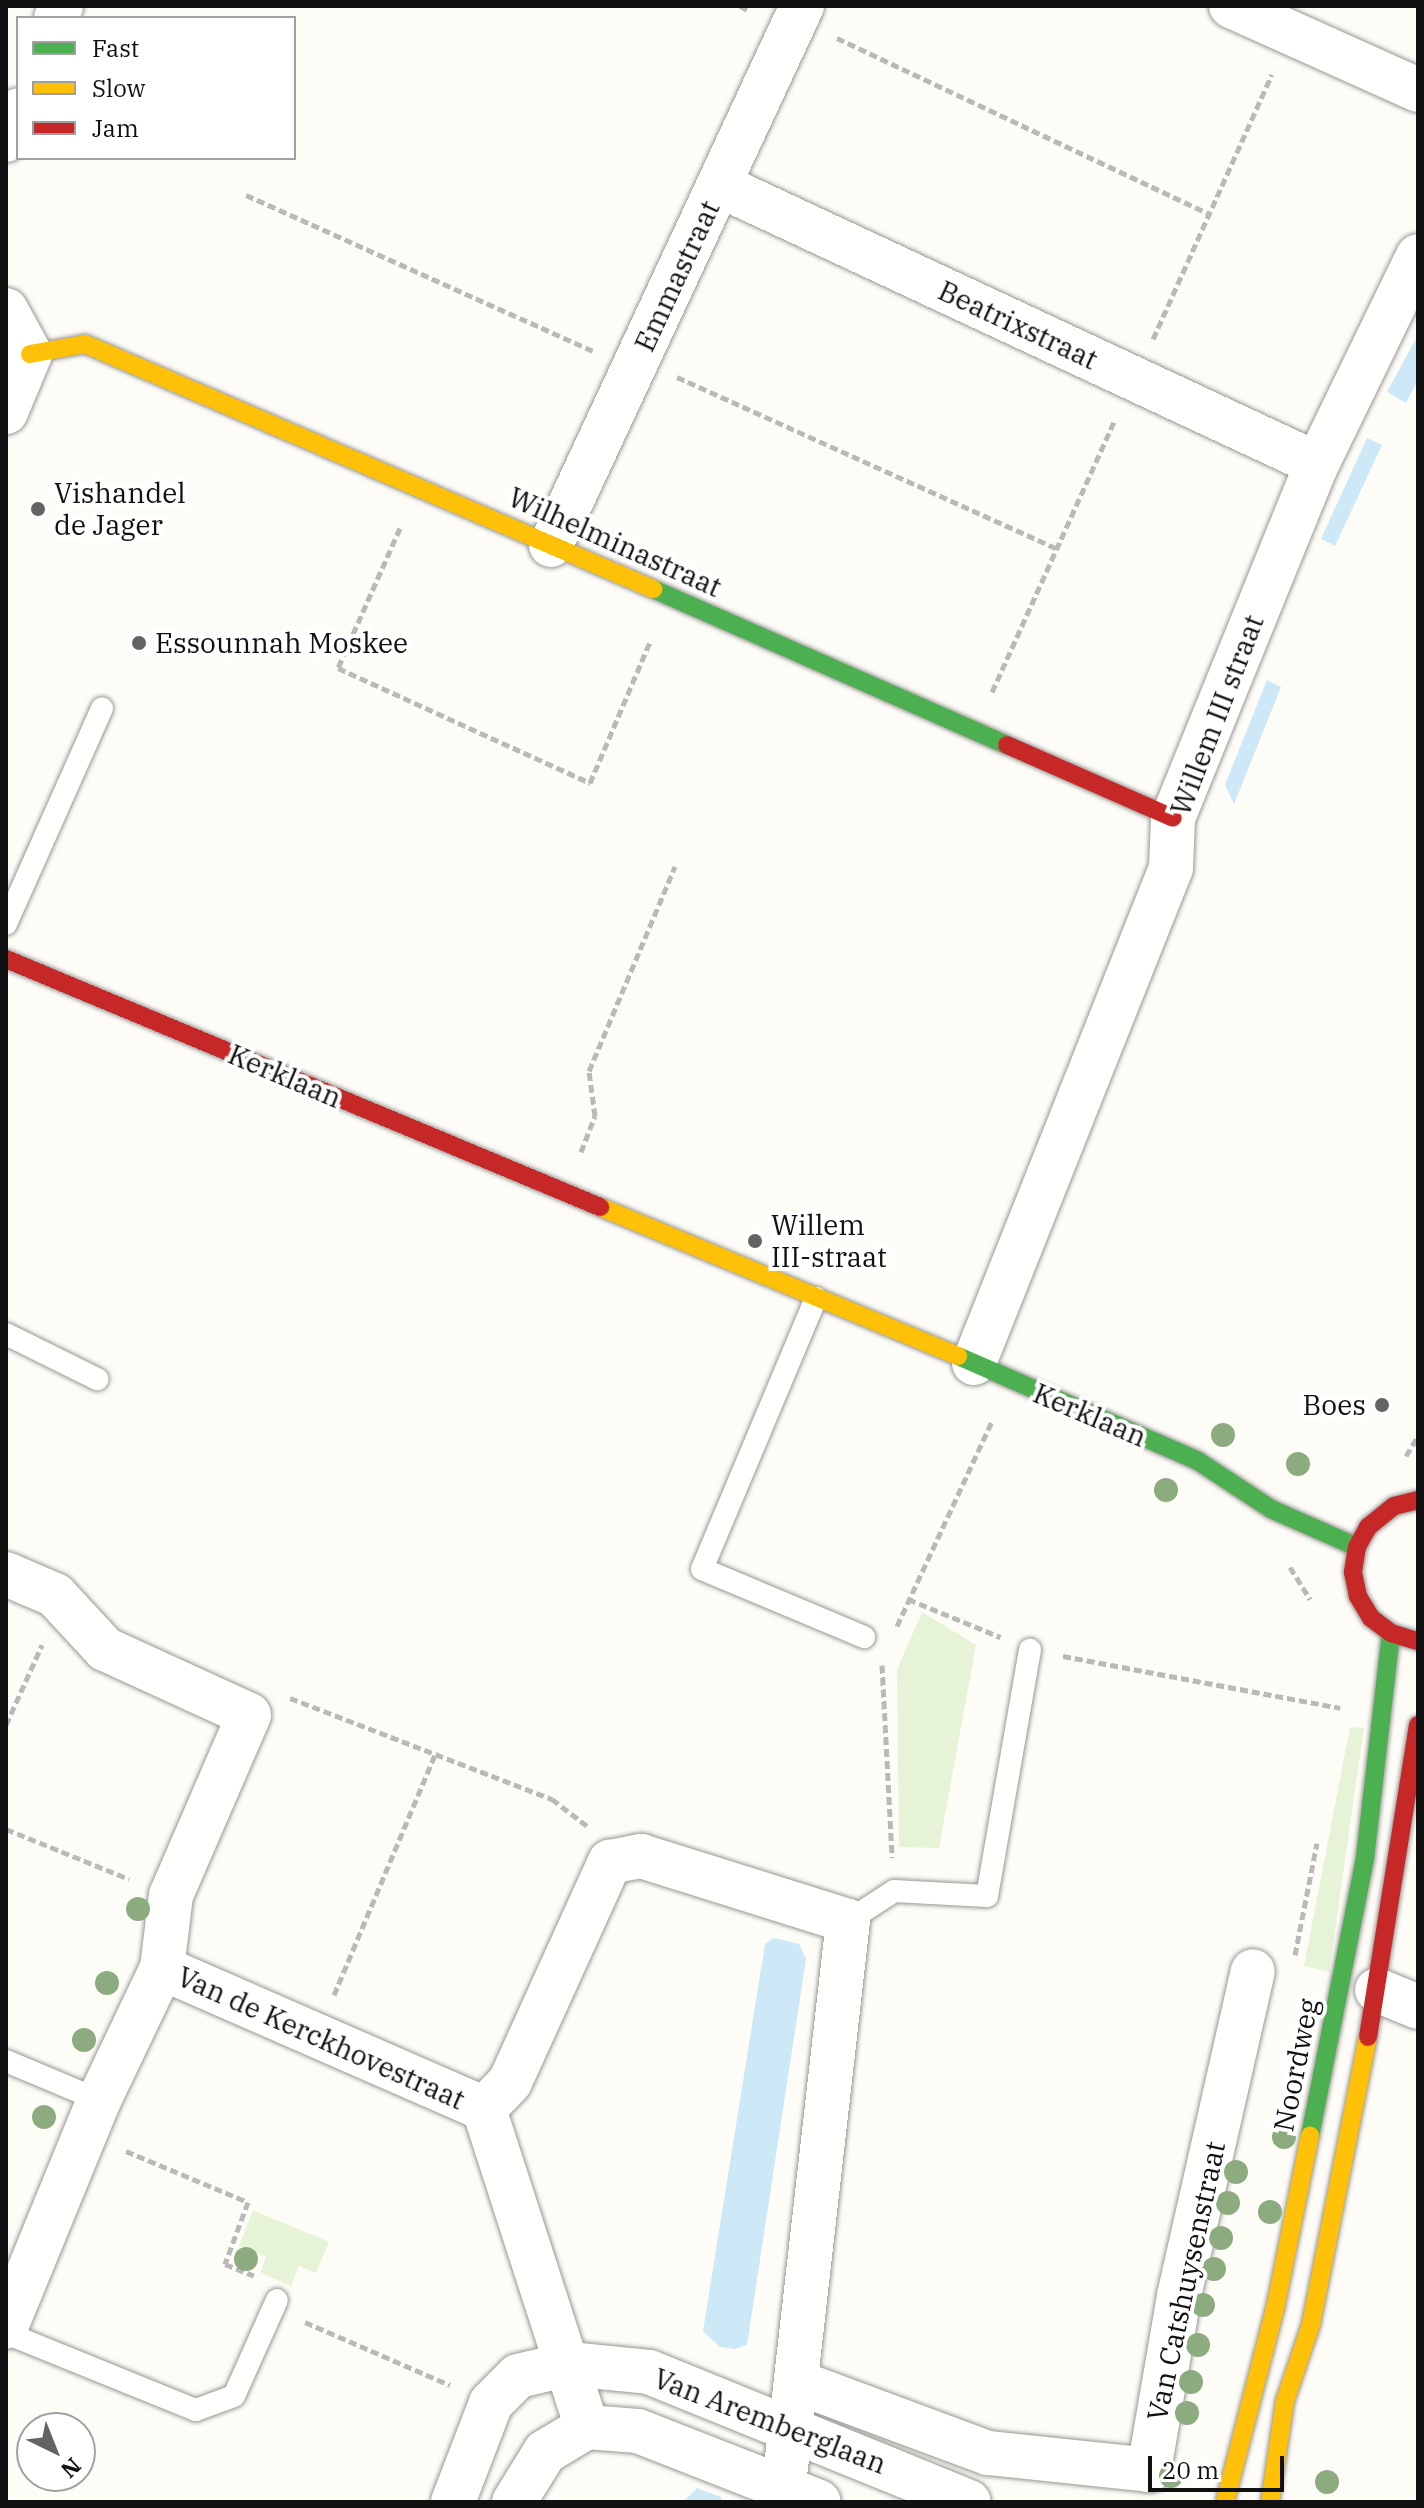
<!DOCTYPE html>
<html>
<head>
<meta charset="utf-8">
<style>
  body { margin:0 }
  #map { position:relative; width:1424px; height:2508px; overflow:hidden; background:#fdfcf7; font-family:"IBM Plex Serif",serif }
  div>[style] { position:absolute }
  .green>* { inset:0; background:#e7f3d7 }
  .water>* { inset:0; background:#cde8f7 }
  .path>* { height:5px; margin-top:-2.5px; transform-origin:0; background:repeating-linear-gradient(90deg,#b9b9b8 0 8px,transparent 0 12px) }
  .roads { filter:drop-shadow(0 0 2px #979795) drop-shadow(0 0 2px #979795) }
  .lane>* { height:22px; margin:-11px; padding:0 11px; transform-origin:11px; border-radius:11px; background:#fffffe }
  .street>* { height:44px; margin:-22px; padding:0 22px; transform-origin:22px; border-radius:22px; background:#fffffe }
  .fast>* { height:18px; margin:-9px; padding:0 9px; transform-origin:9px; border-radius:9px; background:#4caf50 }
  .slow>* { height:18px; margin:-9px; padding:0 9px; transform-origin:9px; border-radius:9px; background:#ffc107 }
  .jam>* { height:18px; margin:-9px; padding:0 9px; transform-origin:9px; border-radius:9px; background:#c62828 }
  .trees>* { width:24px; height:24px; margin:-12px; border-radius:50%; background:#8cac80 }
  .dots>* { width:22px; height:22px; translate:-50% -50%; box-sizing:border-box; border:4px solid #fff; border-radius:50% }
  span { translate:-50% -50%; white-space:nowrap; text-align:center; line-height:1.15; -webkit-text-stroke:8px #fff; paint-order:stroke }
  .street-label { font-size:28px; color:#111 }
  .poi-label { font-size:28px; color:#111 }
  .left { translate:0 -50%; text-align:left }
  .right { translate:-100% -50%; text-align:right }
  .frame { position:absolute; inset:0; border:8px solid #111; pointer-events:none }
  .legend { position:absolute; left:16px; top:16px; width:280px; height:144px; box-sizing:border-box; background:#fff; border:2px solid #a0a0a0; margin:0; padding:10px 14px; list-style:none; font-size:24px; color:#111 }
  .legend li { display:flex; align-items:center; gap:16px; height:40px }
  .legend b { width:40px; border:2px solid #a0a0a0 }
  .north { position:absolute; left:16px; top:2412px; width:80px; height:80px; box-sizing:border-box; background:#fff; border:2px solid #a0a0a0; border-radius:50%; rotate:137deg; font-size:22px; font-weight:700; line-height:32px; text-align:center; color:#111 }
  .north::after { content:''; display:block; margin:auto; width:28px; height:36px; background:#646362; clip-path:polygon(50% 0,100% 100%,50% 72%,0 100%) }
  .scale { position:absolute; left:1148px; top:2456px; width:136px; height:36px; box-sizing:border-box; border:4px solid #111; border-top:0; padding-left:10px; font-size:24px; line-height:28px; white-space:nowrap; color:#111; -webkit-text-stroke:6px #fff; paint-order:stroke }
</style>
</head>
<body>
<div id="map">
  <div class="green">
    <div style="clip-path:polygon(922px 1612px,976px 1645px,939px 1848px,899px 1847px,897px 1670px)"></div>
    <div style="clip-path:polygon(1350px 1727px,1364px 1728px,1329px 1972px,1304px 1966px)"></div>
    <div style="clip-path:polygon(253px 2210px,329px 2242px,316px 2273px,299px 2266px,291px 2286px,260px 2272px,266px 2257px,239px 2246px)"></div>
  </div>
  <div class="water">
    <div style="clip-path:polygon(1418px 335px,1418px 380px,1406px 403px,1387px 392px)"></div>
    <div style="clip-path:polygon(1367px 438px,1382px 445px,1335px 546px,1321px 539px)"></div>
    <div style="clip-path:polygon(1267px 680px,1281px 687px,1234px 804px,1225px 785px)"></div>
    <div style="clip-path:polygon(774px 1938px,799px 1944px,806px 1959px,747px 2345px,735px 2349px,720px 2347px,703px 2331px,765px 1944px)"></div>
    <div style="clip-path:polygon(697px 2488px,721px 2497px,722px 2502px,683px 2502px)"></div>
  </div>
  <div class="path">
    <div style="left:740px;top:6px;width:11px;rotate:27deg"></div>
    <div style="left:837px;top:38px;width:412px;rotate:25.3deg"></div>
    <div style="left:246px;top:195px;width:380px;rotate:24.2deg"></div>
    <div style="left:1153px;top:339px;width:290px;rotate:-65.8deg"></div>
    <div style="left:677px;top:377px;width:416px;rotate:24.3deg"></div>
    <div style="left:400px;top:528px;width:153px;rotate:113.9deg"></div>
    <div style="left:338px;top:668px;width:277px;rotate:24.5deg"></div>
    <div style="left:590px;top:783px;width:156px;rotate:-67deg"></div>
    <div style="left:992px;top:692px;width:299px;rotate:-65.7deg"></div>
    <div style="left:581px;top:1152px;width:39px;rotate:-69deg"></div>
    <div style="left:595px;top:1116px;width:45px;rotate:-97.6deg"></div>
    <div style="left:589px;top:1071px;width:222px;rotate:-67.2deg"></div>
    <div style="left:1406px;top:1456px;width:23px;rotate:-59deg"></div>
    <div style="left:1290px;top:1567px;width:38px;rotate:58deg"></div>
    <div style="left:908px;top:1599px;width:100px;rotate:22.4deg"></div>
    <div style="left:897px;top:1626px;width:226px;rotate:-65.1deg"></div>
    <div style="left:1063px;top:1656px;width:282px;rotate:10.6deg"></div>
    <div style="left:882px;top:1665px;width:193px;rotate:87deg"></div>
    <div style="left:290px;top:1698px;width:281px;rotate:21.1deg"></div>
    <div style="left:552px;top:1799px;width:44px;rotate:37.6deg"></div>
    <div style="left:6px;top:1725px;width:88px;rotate:-65.8deg"></div>
    <div style="left:6px;top:1829px;width:133px;rotate:22.1deg"></div>
    <div style="left:1295px;top:1955px;width:114px;rotate:-78.9deg"></div>
    <div style="left:334px;top:1995px;width:264px;rotate:-67.2deg"></div>
    <div style="left:126px;top:2151px;width:132px;rotate:22.7deg"></div>
    <div style="left:248px;top:2202px;width:66px;rotate:110.4deg"></div>
    <div style="left:225px;top:2264px;width:31px;rotate:22deg"></div>
    <div style="left:305px;top:2322px;width:158px;rotate:23.5deg"></div>
  </div>
  <div class="roads">
    <div class="lane">
      <div style="left:6px;top:924px;width:236px;rotate:-66deg"></div>
      <div style="left:816px;top:1298px;width:294px;rotate:112.8deg"></div>
      <div style="left:702px;top:1569px;width:176px;rotate:22.8deg"></div>
      <div style="left:6px;top:1334px;width:102px;rotate:26.3deg"></div>
      <div style="left:848px;top:1921px;width:55px;rotate:-33.1deg"></div>
      <div style="left:894px;top:1891px;width:93px;rotate:3.1deg"></div>
      <div style="left:987px;top:1896px;width:250px;rotate:-80.1deg"></div>
      <div style="left:6px;top:2061px;width:101px;rotate:22.8deg"></div>
      <div style="left:6px;top:2333px;width:205px;rotate:22.1deg"></div>
      <div style="left:196px;top:2410px;width:40px;rotate:-20.2deg"></div>
      <div style="left:234px;top:2396px;width:105px;rotate:-65.9deg"></div>
    </div>
    <div class="street">
      <div style="left:1231px;top:6px;width:205px;rotate:24.2deg"></div>
      <div style="left:56px;top:18px;width:13px;rotate:-67deg"></div>
      <div style="left:6px;top:140px;width:32px;rotate:-68deg"></div>
      <div style="left:719px;top:185px;width:660px;rotate:25.01deg"></div>
      <div style="left:6px;top:310px;width:50px;rotate:61.4deg"></div>
      <div style="left:30px;top:354px;width:63px;rotate:112.5deg"></div>
      <div style="left:551px;top:545px;width:595px;rotate:-65.03deg"></div>
      <div style="left:974px;top:1363px;width:533px;rotate:-68.3deg"></div>
      <div style="left:1171px;top:868px;width:50px;rotate:-87.7deg"></div>
      <div style="left:1173px;top:818px;width:382px;rotate:-67.9deg"></div>
      <div style="left:1317px;top:464px;width:231px;rotate:-64.1deg"></div>
      <div style="left:6px;top:1574px;width:53px;rotate:23.2deg"></div>
      <div style="left:55px;top:1595px;width:74px;rotate:47.2deg"></div>
      <div style="left:105px;top:1649px;width:158px;rotate:24.6deg"></div>
      <div style="left:249px;top:1715px;width:196px;rotate:113.4deg"></div>
      <div style="left:171px;top:1895px;width:74px;rotate:97deg"></div>
      <div style="left:162px;top:1968px;width:146px;rotate:115.5deg"></div>
      <div style="left:99px;top:2100px;width:245px;rotate:112.3deg"></div>
      <div style="left:162px;top:1968px;width:352px;rotate:23.6deg"></div>
      <div style="left:484px;top:2109px;width:334px;rotate:72.1deg"></div>
      <div style="left:1377px;top:1990px;width:44px;rotate:22.5deg"></div>
      <div style="left:484px;top:2109px;width:37px;rotate:-46deg"></div>
      <div style="left:510px;top:2082px;width:242px;rotate:-65.6deg"></div>
      <div style="left:610px;top:1862px;width:32px;rotate:-11deg"></div>
      <div style="left:641px;top:1856px;width:217px;rotate:17.4deg"></div>
      <div style="left:848px;top:1921px;width:585px;rotate:96.48deg"></div>
      <div style="left:797px;top:2382px;width:204px;rotate:20.4deg"></div>
      <div style="left:988px;top:2453px;width:162px;rotate:6deg"></div>
      <div style="left:1149px;top:2470px;width:177px;rotate:-80.2deg"></div>
      <div style="left:1179px;top:2296px;width:333px;rotate:-77.2deg"></div>
      <div style="left:453px;top:2502px;width:106px;rotate:-69deg"></div>
      <div style="left:491px;top:2403px;width:38px;rotate:-45deg"></div>
      <div style="left:518px;top:2376px;width:52px;rotate:-13.2deg"></div>
      <div style="left:569px;top:2364px;width:80px;rotate:5.7deg"></div>
      <div style="left:649px;top:2372px;width:345px;rotate:22.1deg"></div>
      <div style="left:514px;top:2502px;width:59px;rotate:-58.2deg"></div>
      <div style="left:545px;top:2452px;width:49px;rotate:-30.8deg"></div>
      <div style="left:587px;top:2427px;width:51px;rotate:4.5deg"></div>
      <div style="left:638px;top:2431px;width:194px;rotate:21.4deg"></div>
    </div>
    <div class="fast">
      <div style="left:653px;top:589px;width:387px;rotate:23.8deg"></div>
      <div style="left:958px;top:1356px;width:262px;rotate:23.6deg"></div>
      <div style="left:1198px;top:1461px;width:87px;rotate:33.3deg"></div>
      <div style="left:1271px;top:1509px;width:94px;rotate:23.8deg"></div>
      <div style="left:1310px;top:2136px;width:283px;rotate:-78.8deg"></div>
      <div style="left:1365px;top:1858px;width:226px;rotate:-83.4deg"></div>
    </div>
    <div class="slow">
      <div style="left:30px;top:354px;width:56px;rotate:-10.3deg"></div>
      <div style="left:85px;top:344px;width:619px;rotate:23.33deg"></div>
      <div style="left:600px;top:1207px;width:388px;rotate:22.6deg"></div>
      <div style="left:1225px;top:2502px;width:199px;rotate:-75.5deg"></div>
      <div style="left:1275px;top:2309px;width:177px;rotate:-78.6deg"></div>
      <div style="left:1270px;top:2502px;width:102px;rotate:-81.6deg"></div>
      <div style="left:1285px;top:2401px;width:81px;rotate:-71.3deg"></div>
      <div style="left:1311px;top:2324px;width:293px;rotate:-78.8deg"></div>
    </div>
    <div class="jam">
      <div style="left:1007px;top:745px;width:181px;rotate:23.7deg"></div>
      <div style="left:6px;top:959px;width:644px;rotate:22.66deg"></div>
      <div style="left:1417px;top:1641px;width:27px;rotate:-163deg"></div>
      <div style="left:1391px;top:1633px;width:25px;rotate:-143deg"></div>
      <div style="left:1371px;top:1618px;width:26px;rotate:-121deg"></div>
      <div style="left:1358px;top:1596px;width:25px;rotate:-102deg"></div>
      <div style="left:1353px;top:1572px;width:25px;rotate:-81deg"></div>
      <div style="left:1357px;top:1547px;width:23px;rotate:-61deg"></div>
      <div style="left:1368px;top:1527px;width:33px;rotate:-39deg"></div>
      <div style="left:1394px;top:1506px;width:25px;rotate:-14deg"></div>
      <div style="left:1368px;top:2037px;width:316px;rotate:-80.9deg"></div>
    </div>
  </div>
  <div class="trees">
    <div style="left:1223px;top:1435px"></div>
    <div style="left:1298px;top:1464px"></div>
    <div style="left:1166px;top:1490px"></div>
    <div style="left:138px;top:1909px"></div>
    <div style="left:107px;top:1983px"></div>
    <div style="left:84px;top:2040px"></div>
    <div style="left:1300px;top:2056px"></div>
    <div style="left:44px;top:2117px"></div>
    <div style="left:1284px;top:2137px"></div>
    <div style="left:1236px;top:2172px"></div>
    <div style="left:1228px;top:2203px"></div>
    <div style="left:1270px;top:2212px"></div>
    <div style="left:1221px;top:2238px"></div>
    <div style="left:246px;top:2259px"></div>
    <div style="left:1214px;top:2269px"></div>
    <div style="left:1203px;top:2305px"></div>
    <div style="left:1198px;top:2345px"></div>
    <div style="left:1191px;top:2382px"></div>
    <div style="left:1187px;top:2413px"></div>
    <div style="left:1171px;top:2476px"></div>
    <div style="left:1327px;top:2482px"></div>
  </div>
  <div class="dots">
    <div style="left:38px;top:509px;background:#646362"></div>
    <div style="left:139px;top:643px;background:#646362"></div>
    <div style="left:755px;top:1241px;background:#646362"></div>
    <div style="left:1382px;top:1405px;background:#646362"></div>
  </div>
  <div class="street-label">
    <span style="left:677px;top:276px;rotate:-65deg">Emmastraat</span>
    <span style="left:1018px;top:325px;rotate:25deg">Beatrixstraat</span>
    <span style="left:615px;top:542px;rotate:24deg">Wilhelminastraat</span>
    <span style="left:1217px;top:715px;rotate:-69deg">Willem III straat</span>
    <span style="left:285px;top:1076px;rotate:23deg">Kerklaan</span>
    <span style="left:1090px;top:1415px;rotate:23deg">Kerklaan</span>
    <span style="left:321px;top:2038px;rotate:24deg">Van de Kerckhovestraat</span>
    <span style="left:1296px;top:2065px;rotate:-79deg">Noordweg</span>
    <span style="left:1186px;top:2281px;rotate:-78deg">Van Catshuysenstraat</span>
    <span style="left:770px;top:2421px;rotate:21deg">Van Aremberglaan</span>
  </div>
  <div class="poi-label">
    <span class="left" style="left:54px;top:509px">Vishandel<br>de Jager</span>
    <span class="left" style="left:155px;top:643px">Essounnah Moskee</span>
    <span class="left" style="left:771px;top:1241px">Willem<br>III-straat</span>
    <span class="right" style="left:1366px;top:1405px">Boes</span>
  </div>
  <div class="frame"></div>
  <ul class="legend">
  <li><b style="height:10px;background:#4caf50"></b>Fast</li>
  <li><b style="height:10px;background:#ffc107"></b>Slow</li>
  <li><b style="height:10px;background:#c62828"></b>Jam</li>
  </ul>
  <div class="north">N</div>
  <div class="scale">20 m</div>
</div>
</body>
</html>
